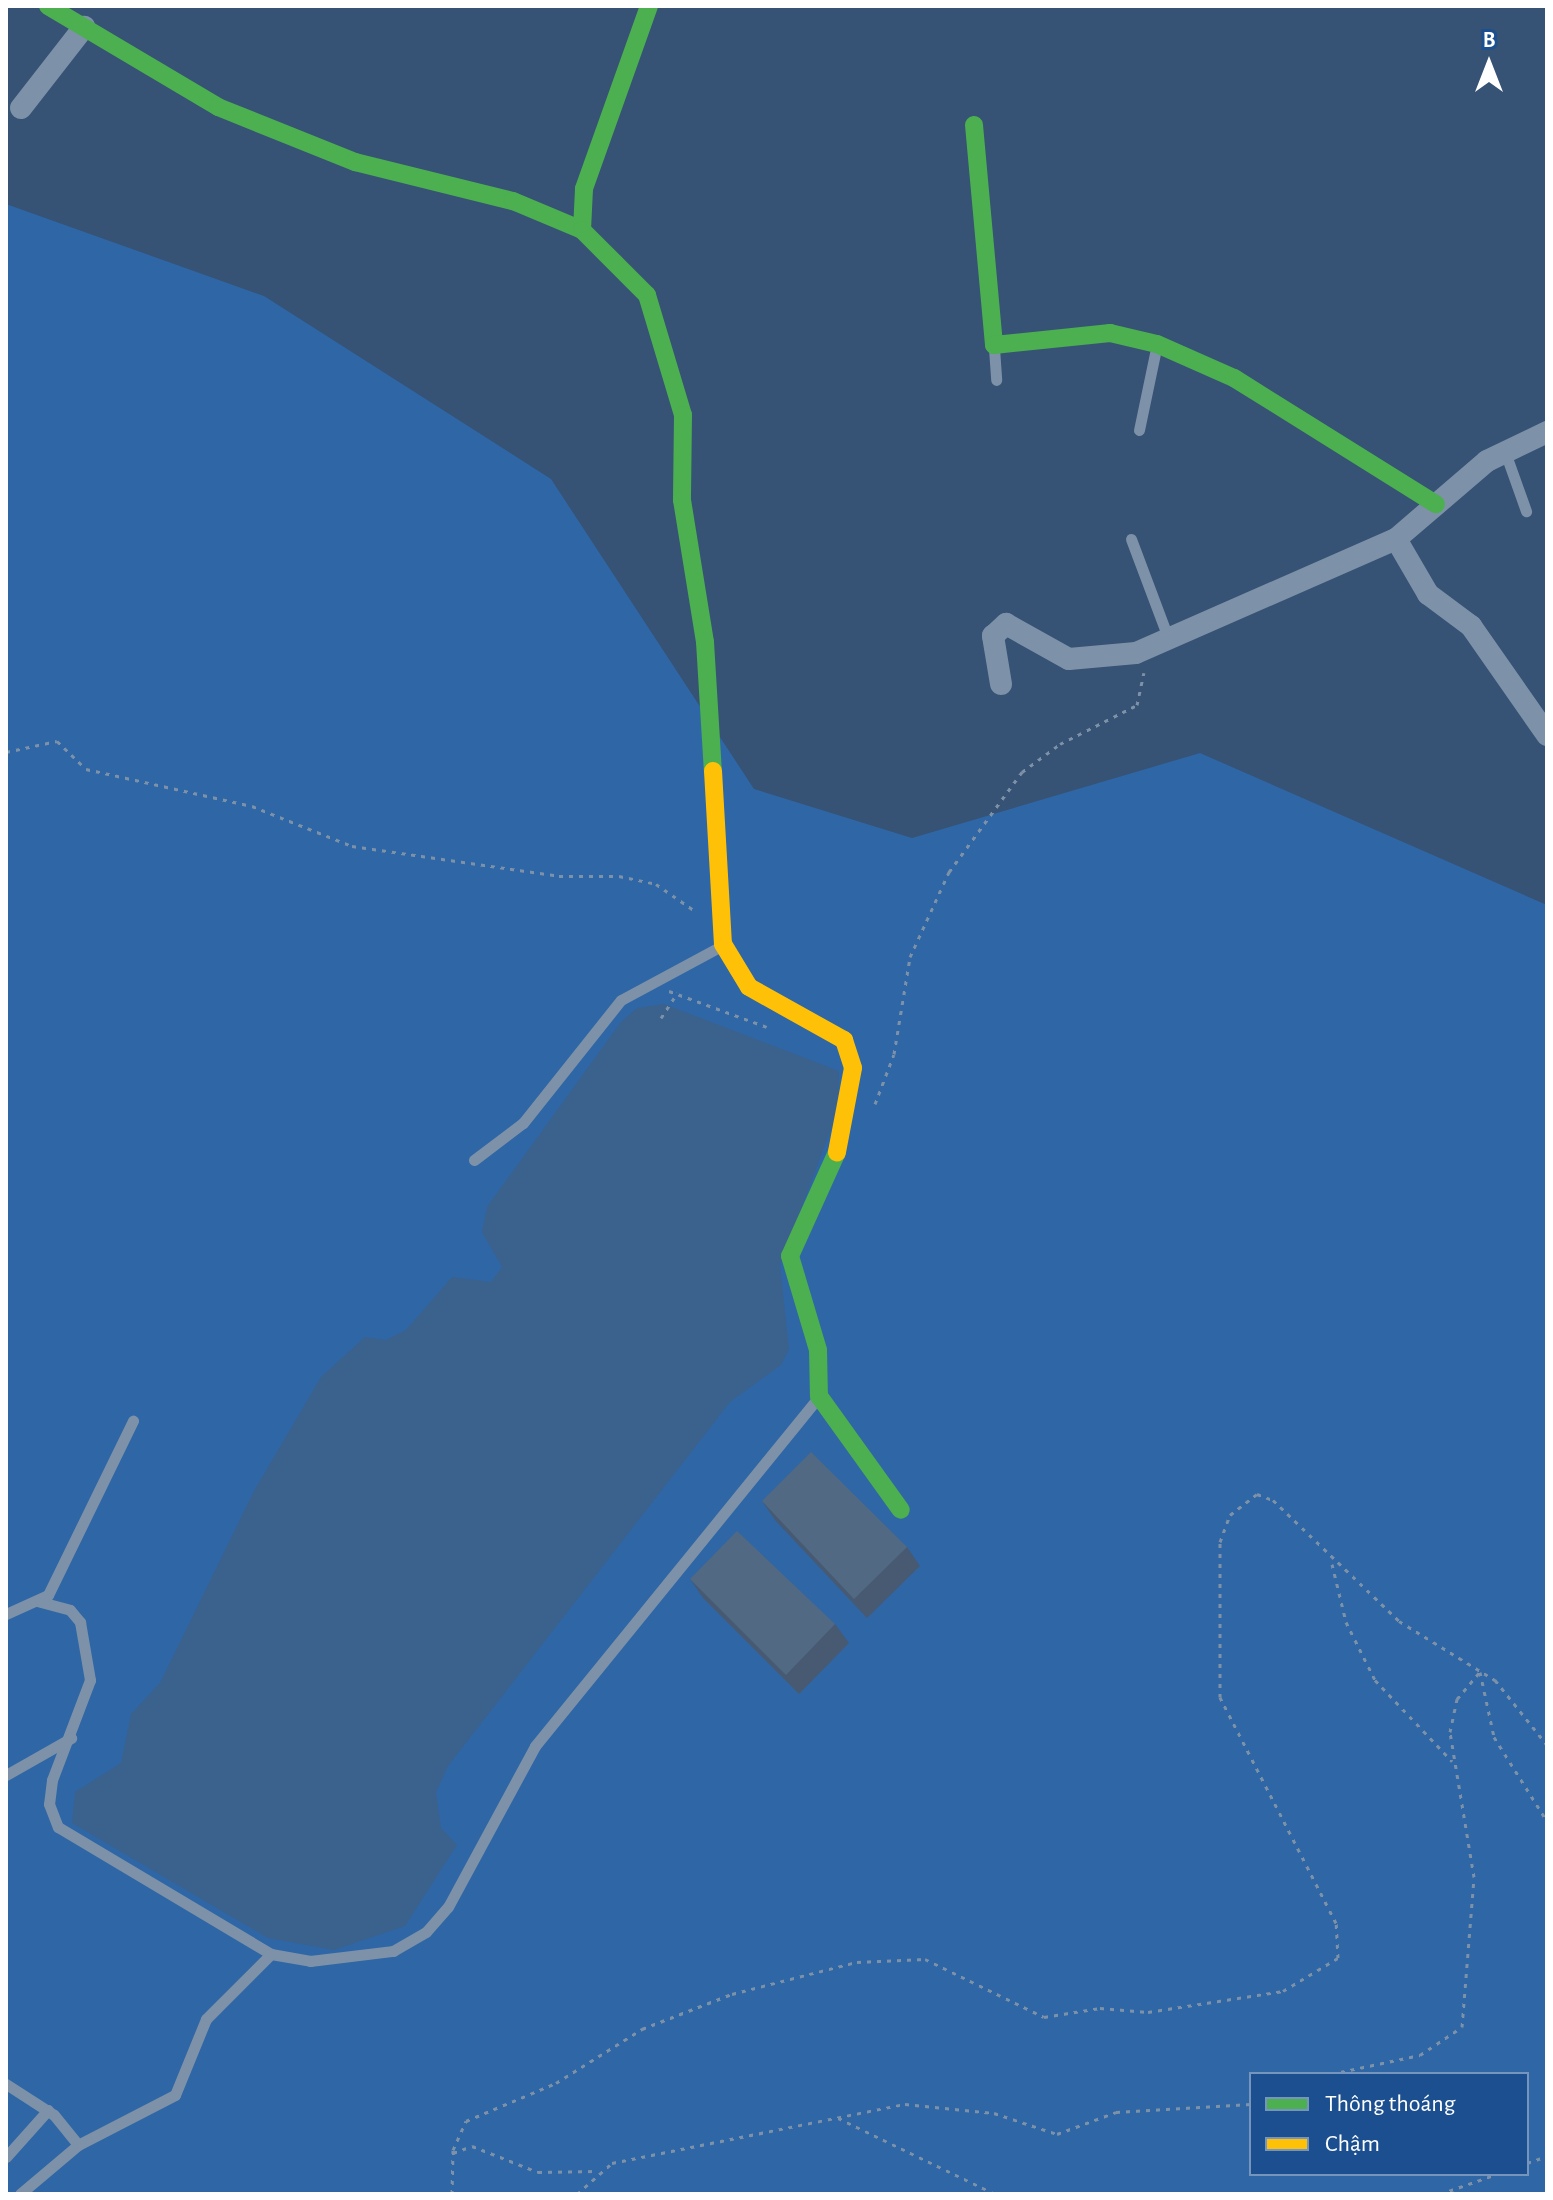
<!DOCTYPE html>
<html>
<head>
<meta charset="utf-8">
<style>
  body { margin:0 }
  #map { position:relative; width:1553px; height:2200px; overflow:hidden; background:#365274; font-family:"Alegreya Sans",sans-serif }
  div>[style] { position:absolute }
  .green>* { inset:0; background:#2f66a5 }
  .water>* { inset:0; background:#3b618d }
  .path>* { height:3px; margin-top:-1.5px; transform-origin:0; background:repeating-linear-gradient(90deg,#7d92a8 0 4px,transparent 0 10px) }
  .lane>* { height:11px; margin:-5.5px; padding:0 5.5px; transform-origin:5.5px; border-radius:5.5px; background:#7d92a8 }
  .street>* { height:22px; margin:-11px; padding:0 11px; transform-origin:11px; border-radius:11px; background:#7d92a8 }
  .fast>* { height:18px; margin:-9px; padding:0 9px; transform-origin:9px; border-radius:9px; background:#4caf50 }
  .slow>* { height:18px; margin:-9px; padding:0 9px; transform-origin:9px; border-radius:9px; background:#ffc107 }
  .wall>* { inset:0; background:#475a72 }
  .building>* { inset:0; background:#526984 }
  span { translate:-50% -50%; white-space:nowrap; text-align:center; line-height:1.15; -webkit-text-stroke:6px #1b4f8f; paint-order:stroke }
  .frame { position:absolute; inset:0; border:8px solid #fff; pointer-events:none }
  .legend { position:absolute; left:1249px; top:2072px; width:280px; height:104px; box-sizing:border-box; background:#1b4f8f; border:2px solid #7695bc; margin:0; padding:10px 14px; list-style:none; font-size:24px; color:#fff }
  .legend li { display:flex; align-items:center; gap:16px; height:40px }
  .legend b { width:40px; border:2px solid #7695bc }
  .north { position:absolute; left:1449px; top:24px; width:80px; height:80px; -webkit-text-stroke:6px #1b4f8f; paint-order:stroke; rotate:0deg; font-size:22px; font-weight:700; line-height:32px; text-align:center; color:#fff }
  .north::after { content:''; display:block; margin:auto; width:28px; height:36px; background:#fff; clip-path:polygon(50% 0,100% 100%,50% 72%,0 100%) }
</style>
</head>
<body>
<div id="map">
  <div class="green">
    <div style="clip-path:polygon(evenodd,6px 204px,264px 296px,551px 479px,754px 789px,912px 838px,1200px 753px,1547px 905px,1547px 2194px,6px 2194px,6px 204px,1251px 2074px,1527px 2074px,1527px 2174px,1251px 2174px,1251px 2074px)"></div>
  </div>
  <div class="water">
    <div style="clip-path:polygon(664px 1004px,839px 1071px,838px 1110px,780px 1265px,789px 1349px,781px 1365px,730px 1402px,448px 1766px,436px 1792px,441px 1828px,457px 1845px,405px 1926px,334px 1950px,268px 1938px,72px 1823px,75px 1792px,121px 1763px,131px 1714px,160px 1683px,254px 1491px,321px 1377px,365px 1337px,386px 1340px,406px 1330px,452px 1277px,491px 1282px,502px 1267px,482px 1232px,487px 1207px,621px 1022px,637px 1008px)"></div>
  </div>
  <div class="path">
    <div style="left:6px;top:752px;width:52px;rotate:-12.2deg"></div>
    <div style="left:57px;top:741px;width:40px;rotate:44deg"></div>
    <div style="left:86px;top:769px;width:170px;rotate:12.6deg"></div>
    <div style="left:252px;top:806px;width:108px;rotate:21.8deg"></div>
    <div style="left:352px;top:846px;width:209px;rotate:8.2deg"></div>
    <div style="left:559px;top:876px;width:60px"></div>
    <div style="left:619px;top:876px;width:38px;rotate:12deg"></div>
    <div style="left:656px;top:884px;width:47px;rotate:34.7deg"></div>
    <div style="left:669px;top:991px;width:104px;rotate:20.2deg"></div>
    <div style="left:661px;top:1018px;width:30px;rotate:-57deg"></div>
    <div style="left:875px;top:1104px;width:53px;rotate:-69.2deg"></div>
    <div style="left:894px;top:1054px;width:98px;rotate:-80.6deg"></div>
    <div style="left:910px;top:957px;width:94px;rotate:-65.4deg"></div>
    <div style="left:949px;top:872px;width:124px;rotate:-53.9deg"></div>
    <div style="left:1022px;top:772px;width:47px;rotate:-36.4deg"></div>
    <div style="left:1060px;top:744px;width:86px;rotate:-26.9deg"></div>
    <div style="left:1137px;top:705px;width:33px;rotate:-78deg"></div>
    <div style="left:1332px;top:1564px;width:60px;rotate:76.4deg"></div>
    <div style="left:1346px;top:1622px;width:65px;rotate:63.4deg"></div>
    <div style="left:1375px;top:1680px;width:112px;rotate:46.5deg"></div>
    <div style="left:1480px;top:1672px;width:66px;rotate:77.8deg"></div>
    <div style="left:1494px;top:1737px;width:99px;rotate:57.8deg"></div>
    <div style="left:1331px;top:2074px;width:91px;rotate:-12.1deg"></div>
    <div style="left:1420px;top:2055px;width:50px;rotate:-33.7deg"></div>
    <div style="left:1462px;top:2027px;width:150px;rotate:-85.4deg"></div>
    <div style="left:1474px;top:1877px;width:147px;rotate:-99.4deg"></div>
    <div style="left:1450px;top:1732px;width:34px;rotate:-78deg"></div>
    <div style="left:1457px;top:1699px;width:35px;rotate:-50deg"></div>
    <div style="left:838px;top:2118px;width:174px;rotate:25.8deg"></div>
    <div style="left:453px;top:2153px;width:20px;rotate:-20deg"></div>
    <div style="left:472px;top:2146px;width:71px;rotate:21.5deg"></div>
    <div style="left:538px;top:2172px;width:60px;rotate:-1deg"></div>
    <div style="left:1527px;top:2163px;width:21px;rotate:-19deg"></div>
    <div style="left:452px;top:2194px;width:44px;rotate:-88.7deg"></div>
    <div style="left:453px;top:2150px;width:32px;rotate:-66deg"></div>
    <div style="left:466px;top:2121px;width:98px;rotate:-22.9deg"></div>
    <div style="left:556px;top:2083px;width:102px;rotate:-32.1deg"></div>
    <div style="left:642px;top:2029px;width:97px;rotate:-21.3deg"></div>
    <div style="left:732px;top:1994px;width:129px;rotate:-14.4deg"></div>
    <div style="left:857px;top:1962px;width:68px;rotate:-2.5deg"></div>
    <div style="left:925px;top:1959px;width:132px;rotate:26deg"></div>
    <div style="left:1044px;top:2017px;width:57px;rotate:-9.1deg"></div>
    <div style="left:1100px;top:2008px;width:48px;rotate:4.8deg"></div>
    <div style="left:1148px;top:2012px;width:137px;rotate:-8.8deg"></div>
    <div style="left:1283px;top:1991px;width:64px;rotate:-31deg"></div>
    <div style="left:1338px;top:1958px;width:35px;rotate:-93deg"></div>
    <div style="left:1336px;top:1923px;width:254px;rotate:-117.2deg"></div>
    <div style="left:1220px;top:1697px;width:155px;rotate:-90deg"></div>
    <div style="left:1220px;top:1542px;width:29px;rotate:-70deg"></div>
    <div style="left:1230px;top:1515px;width:34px;rotate:-38deg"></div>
    <div style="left:1257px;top:1494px;width:17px;rotate:21deg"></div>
    <div style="left:1273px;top:1500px;width:175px;rotate:43.8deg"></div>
    <div style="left:1399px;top:1621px;width:113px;rotate:31.6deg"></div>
    <div style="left:1495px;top:1680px;width:83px;rotate:51.3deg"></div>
    <div style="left:577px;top:2194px;width:47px;rotate:-41.5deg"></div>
    <div style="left:612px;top:2163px;width:299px;rotate:-11.4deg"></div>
    <div style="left:905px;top:2104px;width:89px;rotate:5.8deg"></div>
    <div style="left:994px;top:2113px;width:66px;rotate:18.4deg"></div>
    <div style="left:1057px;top:2134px;width:63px;rotate:-20.4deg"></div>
    <div style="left:1116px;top:2112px;width:135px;rotate:-3.4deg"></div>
    <div style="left:1440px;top:2194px;width:60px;rotate:-19.3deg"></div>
  </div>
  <div class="lane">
    <div style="left:994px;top:348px;width:32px;rotate:86deg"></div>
    <div style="left:1139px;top:430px;width:88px;rotate:-78.2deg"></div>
    <div style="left:1505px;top:452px;width:63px;rotate:70.4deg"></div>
    <div style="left:1131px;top:539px;width:108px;rotate:69.4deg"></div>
    <div style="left:474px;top:1160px;width:61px;rotate:-37.1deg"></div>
    <div style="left:523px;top:1123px;width:157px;rotate:-51.5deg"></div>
    <div style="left:621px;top:1000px;width:116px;rotate:-28.3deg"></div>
    <div style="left:37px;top:1601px;width:34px;rotate:15deg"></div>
    <div style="left:70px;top:1610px;width:16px;rotate:50deg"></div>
    <div style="left:80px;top:1622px;width:59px;rotate:80.2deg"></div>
    <div style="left:90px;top:1680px;width:107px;rotate:110.8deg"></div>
    <div style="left:52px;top:1780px;width:24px;rotate:97deg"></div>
    <div style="left:49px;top:1804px;width:25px;rotate:69deg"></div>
    <div style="left:58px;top:1827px;width:248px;rotate:30.8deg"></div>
    <div style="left:271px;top:1954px;width:40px;rotate:10deg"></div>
    <div style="left:310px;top:1961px;width:84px;rotate:-6.9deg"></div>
    <div style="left:393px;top:1951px;width:38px;rotate:-30deg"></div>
    <div style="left:426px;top:1932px;width:33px;rotate:-49deg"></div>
    <div style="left:448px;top:1907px;width:183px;rotate:-61.6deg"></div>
    <div style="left:535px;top:1746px;width:447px;rotate:-50.9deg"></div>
    <div style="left:6px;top:1614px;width:46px;rotate:-24.3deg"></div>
    <div style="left:48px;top:1595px;width:194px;rotate:-64deg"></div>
    <div style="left:6px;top:1775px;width:75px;rotate:-29.6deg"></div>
    <div style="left:6px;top:2084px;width:57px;rotate:32.9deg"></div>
    <div style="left:54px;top:2115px;width:38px;rotate:51deg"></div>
    <div style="left:6px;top:2157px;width:63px;rotate:-48.2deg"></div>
    <div style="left:20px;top:2194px;width:76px;rotate:-40.2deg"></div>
    <div style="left:78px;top:2145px;width:109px;rotate:-27.3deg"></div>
    <div style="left:175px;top:2095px;width:82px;rotate:-67.8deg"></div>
    <div style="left:206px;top:2019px;width:92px;rotate:-45deg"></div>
  </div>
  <div class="street">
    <div style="left:21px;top:108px;width:103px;rotate:-52.1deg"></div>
    <div style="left:1396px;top:539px;width:64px;rotate:59.8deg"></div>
    <div style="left:1428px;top:594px;width:54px;rotate:36.7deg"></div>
    <div style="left:1471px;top:626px;width:133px;rotate:55.1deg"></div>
    <div style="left:1001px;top:684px;width:49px;rotate:-99.5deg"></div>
    <div style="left:993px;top:636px;width:18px;rotate:-43deg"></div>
    <div style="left:1006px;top:624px;width:72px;rotate:29.1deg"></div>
    <div style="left:1069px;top:659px;width:67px;rotate:-5.1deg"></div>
    <div style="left:1136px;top:653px;width:284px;rotate:-23.7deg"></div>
    <div style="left:1396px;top:539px;width:120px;rotate:-40.6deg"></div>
    <div style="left:1487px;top:461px;width:67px;rotate:-25.8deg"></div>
  </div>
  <div class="fast">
    <div style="left:48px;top:6px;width:198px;rotate:30.7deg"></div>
    <div style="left:218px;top:107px;width:148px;rotate:21.9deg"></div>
    <div style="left:355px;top:162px;width:163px;rotate:13.9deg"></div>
    <div style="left:513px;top:201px;width:75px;rotate:22.8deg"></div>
    <div style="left:649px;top:6px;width:194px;rotate:109.6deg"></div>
    <div style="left:584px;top:189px;width:41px;rotate:92.8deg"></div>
    <div style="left:582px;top:230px;width:92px;rotate:45deg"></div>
    <div style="left:647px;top:295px;width:125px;rotate:73.3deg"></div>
    <div style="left:683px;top:415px;width:85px;rotate:90.7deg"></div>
    <div style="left:682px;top:500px;width:144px;rotate:80.8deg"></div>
    <div style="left:705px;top:642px;width:129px;rotate:86.5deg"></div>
    <div style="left:974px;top:125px;width:221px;rotate:84.8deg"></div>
    <div style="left:994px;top:345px;width:117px;rotate:-5.9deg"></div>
    <div style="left:1110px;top:333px;width:48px;rotate:13.2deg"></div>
    <div style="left:1157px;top:344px;width:84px;rotate:23.8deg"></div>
    <div style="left:1234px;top:378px;width:238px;rotate:32deg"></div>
    <div style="left:837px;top:1152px;width:114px;rotate:114.3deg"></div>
    <div style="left:790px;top:1256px;width:98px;rotate:73.4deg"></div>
    <div style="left:818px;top:1350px;width:46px;rotate:88.8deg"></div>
    <div style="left:819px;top:1396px;width:140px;rotate:54.3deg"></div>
  </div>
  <div class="slow">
    <div style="left:713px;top:771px;width:173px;rotate:86.7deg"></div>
    <div style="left:723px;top:944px;width:50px;rotate:58.8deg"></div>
    <div style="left:749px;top:987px;width:109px;rotate:29.2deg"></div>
    <div style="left:844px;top:1040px;width:29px;rotate:72deg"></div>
    <div style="left:853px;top:1068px;width:86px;rotate:100.8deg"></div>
  </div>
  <div class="wall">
    <div style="clip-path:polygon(762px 1501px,907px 1547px,920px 1566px,867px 1618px,775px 1520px)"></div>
    <div style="clip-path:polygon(690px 1579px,835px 1624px,849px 1643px,799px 1694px,703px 1598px)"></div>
  </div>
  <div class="building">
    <div style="clip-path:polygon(811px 1452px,907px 1547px,854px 1599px,762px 1501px)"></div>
    <div style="clip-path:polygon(737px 1531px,835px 1624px,786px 1675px,690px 1579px)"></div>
  </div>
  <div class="frame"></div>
  <ul class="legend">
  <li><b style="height:10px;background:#4caf50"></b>Thông thoáng</li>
  <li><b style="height:10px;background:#ffc107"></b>Chậm</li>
  </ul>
  <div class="north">B</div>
</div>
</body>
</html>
